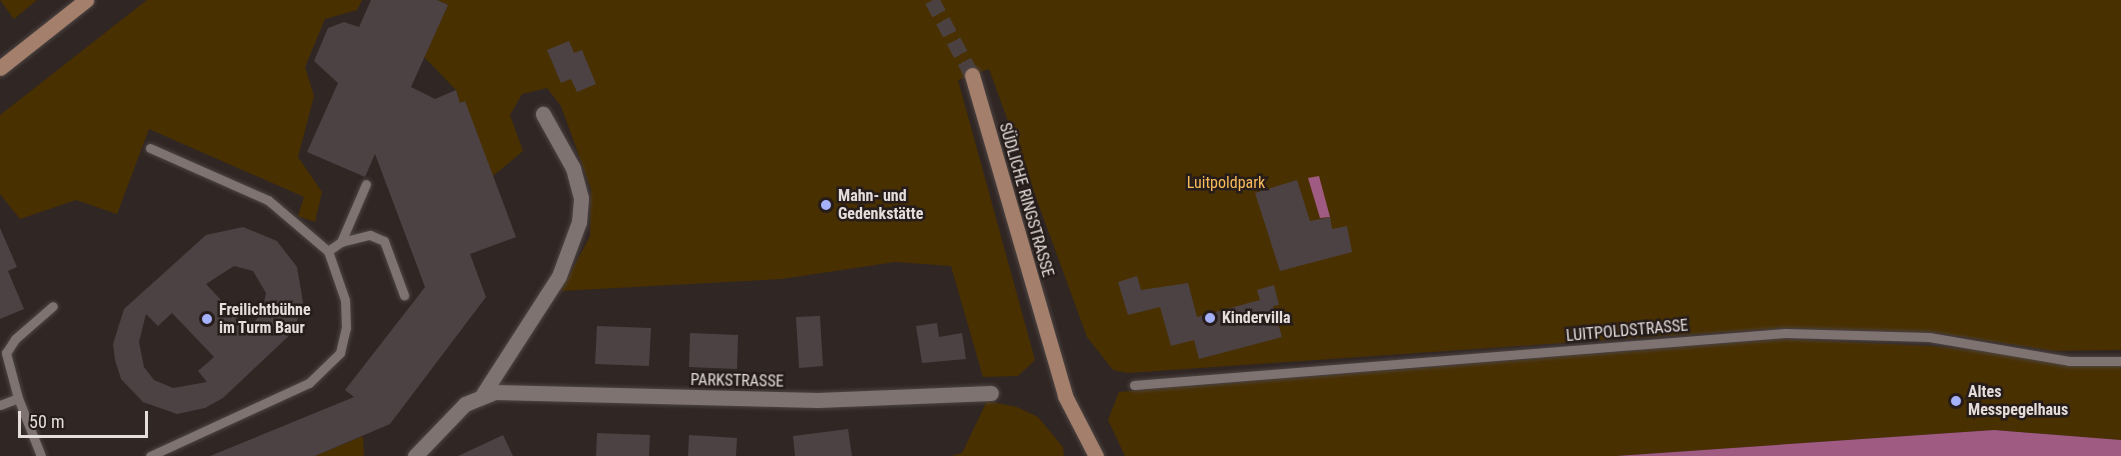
<!DOCTYPE html>
<html>
<head>
<meta charset="utf-8">
<style>
  body { margin:0 }
  #map { position:relative; width:2121px; height:456px; overflow:hidden; background:#302624; font-family:"Roboto Condensed",sans-serif }
  div>[style] { position:absolute }
  .green>* { inset:0; background:#493001 }
  .water>* { inset:0; background:#a05b83 }
  .building>* { inset:0; background:#4c4243 }
  .secondary-tunnel>* { height:15px; margin-top:-7.5px; transform-origin:0; background:repeating-linear-gradient(90deg,#4b4140 0 15px,transparent 0 23px) }
  .roads { filter:drop-shadow(0 0 2px #4d4543) drop-shadow(0 0 2px #4d4543) }
  .lane>* { height:9px; margin:-4.5px; padding:0 4.5px; transform-origin:4.5px; border-radius:4.5px; background:#7f7371 }
  .street>* { height:15px; margin:-7.5px; padding:0 7.5px; transform-origin:7.5px; border-radius:7.5px; background:#7f7371 }
  .secondary>* { height:15px; margin:-7.5px; padding:0 7.5px; transform-origin:7.5px; border-radius:7.5px; background:#a47f6b }
  .dots>* { width:16px; height:16px; translate:-50% -50%; box-sizing:border-box; border:3px solid #261d1b; border-radius:50% }
  span { translate:-50% -50%; white-space:nowrap; text-align:center; line-height:1.15; -webkit-text-stroke:5px #261d1b; paint-order:stroke }
  .park-label { font-size:16px; color:#f9bb5b }
  .poi-label { font-size:16px; color:#e4dddc; font-weight:700 }
  .left { translate:0 -50%; text-align:left }
  .street-label { font-size:16px; color:#e4dddc }
  .scale { position:absolute; left:18px; top:411px; width:130px; height:27px; box-sizing:border-box; border:3px solid #e4dddc; border-top:0; padding-left:8px; font-size:18px; line-height:21px; white-space:nowrap; color:#e4dddc; -webkit-text-stroke:4px #261d1b; paint-order:stroke }
</style>
</head>
<body>
<div id="map">
  <div class="green">
    <div style="clip-path:polygon(0 0,37px 0,14px 19px)"></div>
    <div style="clip-path:polygon(147px 0,362px 0,357px 10px,325px 19px,305px 67px,314px 96px,298px 157px,322px 192px,315px 222px,298px 216px,304px 197px,149px 129px,117px 214px,76px 200px,20px 219px,0 194px,0 115px)"></div>
    <div style="clip-path:polygon(437px 0,2121px 0,2121px 350px,2055px 351px,1932px 332px,1782px 328px,1128px 373px,1113px 370px,1087px 337px,989px 69px,958px 80px,1035px 360px,1018px 376px,983px 377px,951px 266px,895px 262px,782px 279px,561px 291px,590px 236px,591px 189px,561px 106px,547px 88px,522px 94px,510px 115px,523px 151px,493px 176px,464px 102px,460px 103px,456px 90px,424px 57px,448px 5px)"></div>
    <div style="clip-path:polygon(1782px 339px,1932px 346px,2121px 366px,2121px 440px,1994px 430px,1616px 456px,1125px 456px,1108px 420px,1119px 392px)"></div>
    <div style="clip-path:polygon(987px 401px,1017px 407px,1038px 417px,1063px 447px,1064px 456px,951px 456px,962px 453px)"></div>
    <div style="clip-path:polygon(363px 436px,364px 456px,315px 456px)"></div>
  </div>
  <div class="water">
    <div style="clip-path:polygon(1319px 176px,1330px 217px,1320px 218px,1308px 178px)"></div>
    <div style="clip-path:polygon(1994px 430px,2121px 440px,2121px 456px,1616px 456px)"></div>
  </div>
  <div class="building">
    <div style="clip-path:polygon(371px 0,437px 0,448px 5px,411px 87px,435px 99px,456px 90px,460px 103px,465px 101px,516px 237px,470px 254px,486px 297px,390px 424px,315px 456px,210px 456px,354px 397px,345px 390px,425px 287px,375px 154px,365px 177px,307px 152px,338px 83px,314px 61px,328px 28px,344px 22px,359px 27px)"></div>
    <div style="clip-path:polygon(569px 41px,574px 53px,582px 50px,596px 84px,577px 92px,571px 79px,561px 83px,547px 50px)"></div>
    <div style="clip-path:polygon(1297px 180px,1310px 221px,1330px 217px,1332px 229px,1347px 226px,1352px 252px,1280px 271px,1255px 193px)"></div>
    <div style="clip-path:polygon(evenodd,243px 227px,277px 241px,297px 267px,303px 302px,294px 331px,223px 398px,205px 408px,177px 414px,143px 402px,121px 379px,115px 360px,113px 344px,124px 309px,206px 235px,243px 227px,234px 266px,253px 271px,266px 293px,262px 313px,248px 329px,206px 284px,234px 266px,243px 227px,172px 313px,214px 357px,198px 371px,207px 382px,173px 388px,154px 380px,144px 367px,139px 342px,146px 314px,158px 326px,172px 313px)"></div>
    <div style="clip-path:polygon(0 228px,17px 267px,8px 271px,24px 309px,0 319px)"></div>
    <div style="clip-path:polygon(1137px 276px,1141px 290px,1188px 283px,1197px 317px,1260px 300px,1257px 290px,1274px 285px,1279px 305px,1273px 306px,1282px 337px,1199px 359px,1194px 340px,1171px 346px,1160px 307px,1128px 315px,1118px 282px)"></div>
    <div style="clip-path:polygon(820px 316px,823px 366px,799px 368px,796px 317px)"></div>
    <div style="clip-path:polygon(937px 323px,939px 337px,962px 333px,966px 359px,922px 363px,916px 326px)"></div>
    <div style="clip-path:polygon(597px 326px,651px 328px,649px 366px,595px 364px)"></div>
    <div style="clip-path:polygon(690px 333px,738px 335px,737px 369px,689px 367px)"></div>
    <div style="clip-path:polygon(848px 429px,852px 456px,795px 456px,793px 436px)"></div>
    <div style="clip-path:polygon(597px 433px,650px 435px,649px 456px,596px 456px)"></div>
    <div style="clip-path:polygon(503px 435px,513px 456px,458px 456px)"></div>
    <div style="clip-path:polygon(689px 435px,737px 438px,736px 456px,688px 456px)"></div>
  </div>
  <div class="secondary-tunnel">
    <div style="left:932px;top:0;width:85px;rotate:61.9deg"></div>
  </div>
  <div class="roads">
    <div class="lane">
      <div style="left:150px;top:148px;width:129px;rotate:23.8deg"></div>
      <div style="left:268px;top:200px;width:79px;rotate:40.4deg"></div>
      <div style="left:341px;top:242px;width:30px;rotate:-14deg"></div>
      <div style="left:370px;top:235px;width:15px;rotate:23deg"></div>
      <div style="left:384px;top:241px;width:58px;rotate:69.7deg"></div>
      <div style="left:1134px;top:385px;width:653px;rotate:-4.57deg"></div>
      <div style="left:1785px;top:333px;width:144px;rotate:1.6deg"></div>
      <div style="left:1929px;top:337px;width:142px;rotate:9.7deg"></div>
      <div style="left:2069px;top:361px;width:52px"></div>
      <div style="left:0;top:405px;width:19px;rotate:-21deg"></div>
      <div style="left:41px;top:456px;width:62px;rotate:-111.6deg"></div>
      <div style="left:18px;top:398px;width:47px;rotate:-104.9deg"></div>
      <div style="left:6px;top:353px;width:17px;rotate:-57deg"></div>
      <div style="left:15px;top:339px;width:50px;rotate:-41deg"></div>
      <div style="left:150px;top:456px;width:175px;rotate:-24.7deg"></div>
      <div style="left:309px;top:383px;width:43px;rotate:-44.1deg"></div>
      <div style="left:340px;top:353px;width:26px;rotate:-77deg"></div>
      <div style="left:346px;top:328px;width:28px;rotate:-92deg"></div>
      <div style="left:345px;top:300px;width:52px;rotate:-109.1deg"></div>
      <div style="left:328px;top:251px;width:16px;rotate:-35deg"></div>
      <div style="left:341px;top:242px;width:63px;rotate:-66.7deg"></div>
    </div>
    <div class="street">
      <div style="left:483px;top:394px;width:140px;rotate:-57.2deg"></div>
      <div style="left:559px;top:276px;width:58px;rotate:-69.7deg"></div>
      <div style="left:579px;top:222px;width:24px;rotate:-85deg"></div>
      <div style="left:581px;top:198px;width:31px;rotate:-105deg"></div>
      <div style="left:573px;top:168px;width:62px;rotate:-119.1deg"></div>
      <div style="left:415px;top:456px;width:72px;rotate:-46.1deg"></div>
      <div style="left:465px;top:404px;width:32px;rotate:-22deg"></div>
      <div style="left:495px;top:392px;width:323px;rotate:1.4deg"></div>
      <div style="left:818px;top:400px;width:173px;rotate:-2.3deg"></div>
    </div>
    <div class="secondary">
      <div style="left:0;top:68px;width:110px;rotate:-38.3deg"></div>
      <div style="left:972px;top:75px;width:334px;rotate:73.8deg"></div>
      <div style="left:1065px;top:396px;width:68px;rotate:62.7deg"></div>
    </div>
  </div>
  <div class="dots">
    <div style="left:826px;top:205px;background:#a6b1fc"></div>
    <div style="left:1210px;top:318px;background:#a6b1fc"></div>
    <div style="left:207px;top:319px;background:#a6b1fc"></div>
    <div style="left:1956px;top:401px;background:#a6b1fc"></div>
  </div>
  <div class="park-label">
    <span style="left:1226px;top:183px">Luitpoldpark</span>
  </div>
  <div class="poi-label">
    <span class="left" style="left:838px;top:205px">Mahn- und<br>Gedenkstätte</span>
    <span class="left" style="left:219px;top:319px">Freilichtbühne<br>im Turm Baur</span>
    <span class="left" style="left:1222px;top:318px">Kindervilla</span>
    <span class="left" style="left:1968px;top:401px">Altes<br>Messpegelhaus</span>
  </div>
  <div class="street-label">
    <span style="left:1026px;top:200px;rotate:74deg">SÜDLICHE RINGSTRASSE</span>
    <span style="left:1627px;top:331px;rotate:-5deg">LUITPOLDSTRASSE</span>
    <span style="left:737px;top:381px;rotate:1deg">PARKSTRASSE</span>
  </div>
  <div class="scale">50 m</div>
</div>
</body>
</html>
